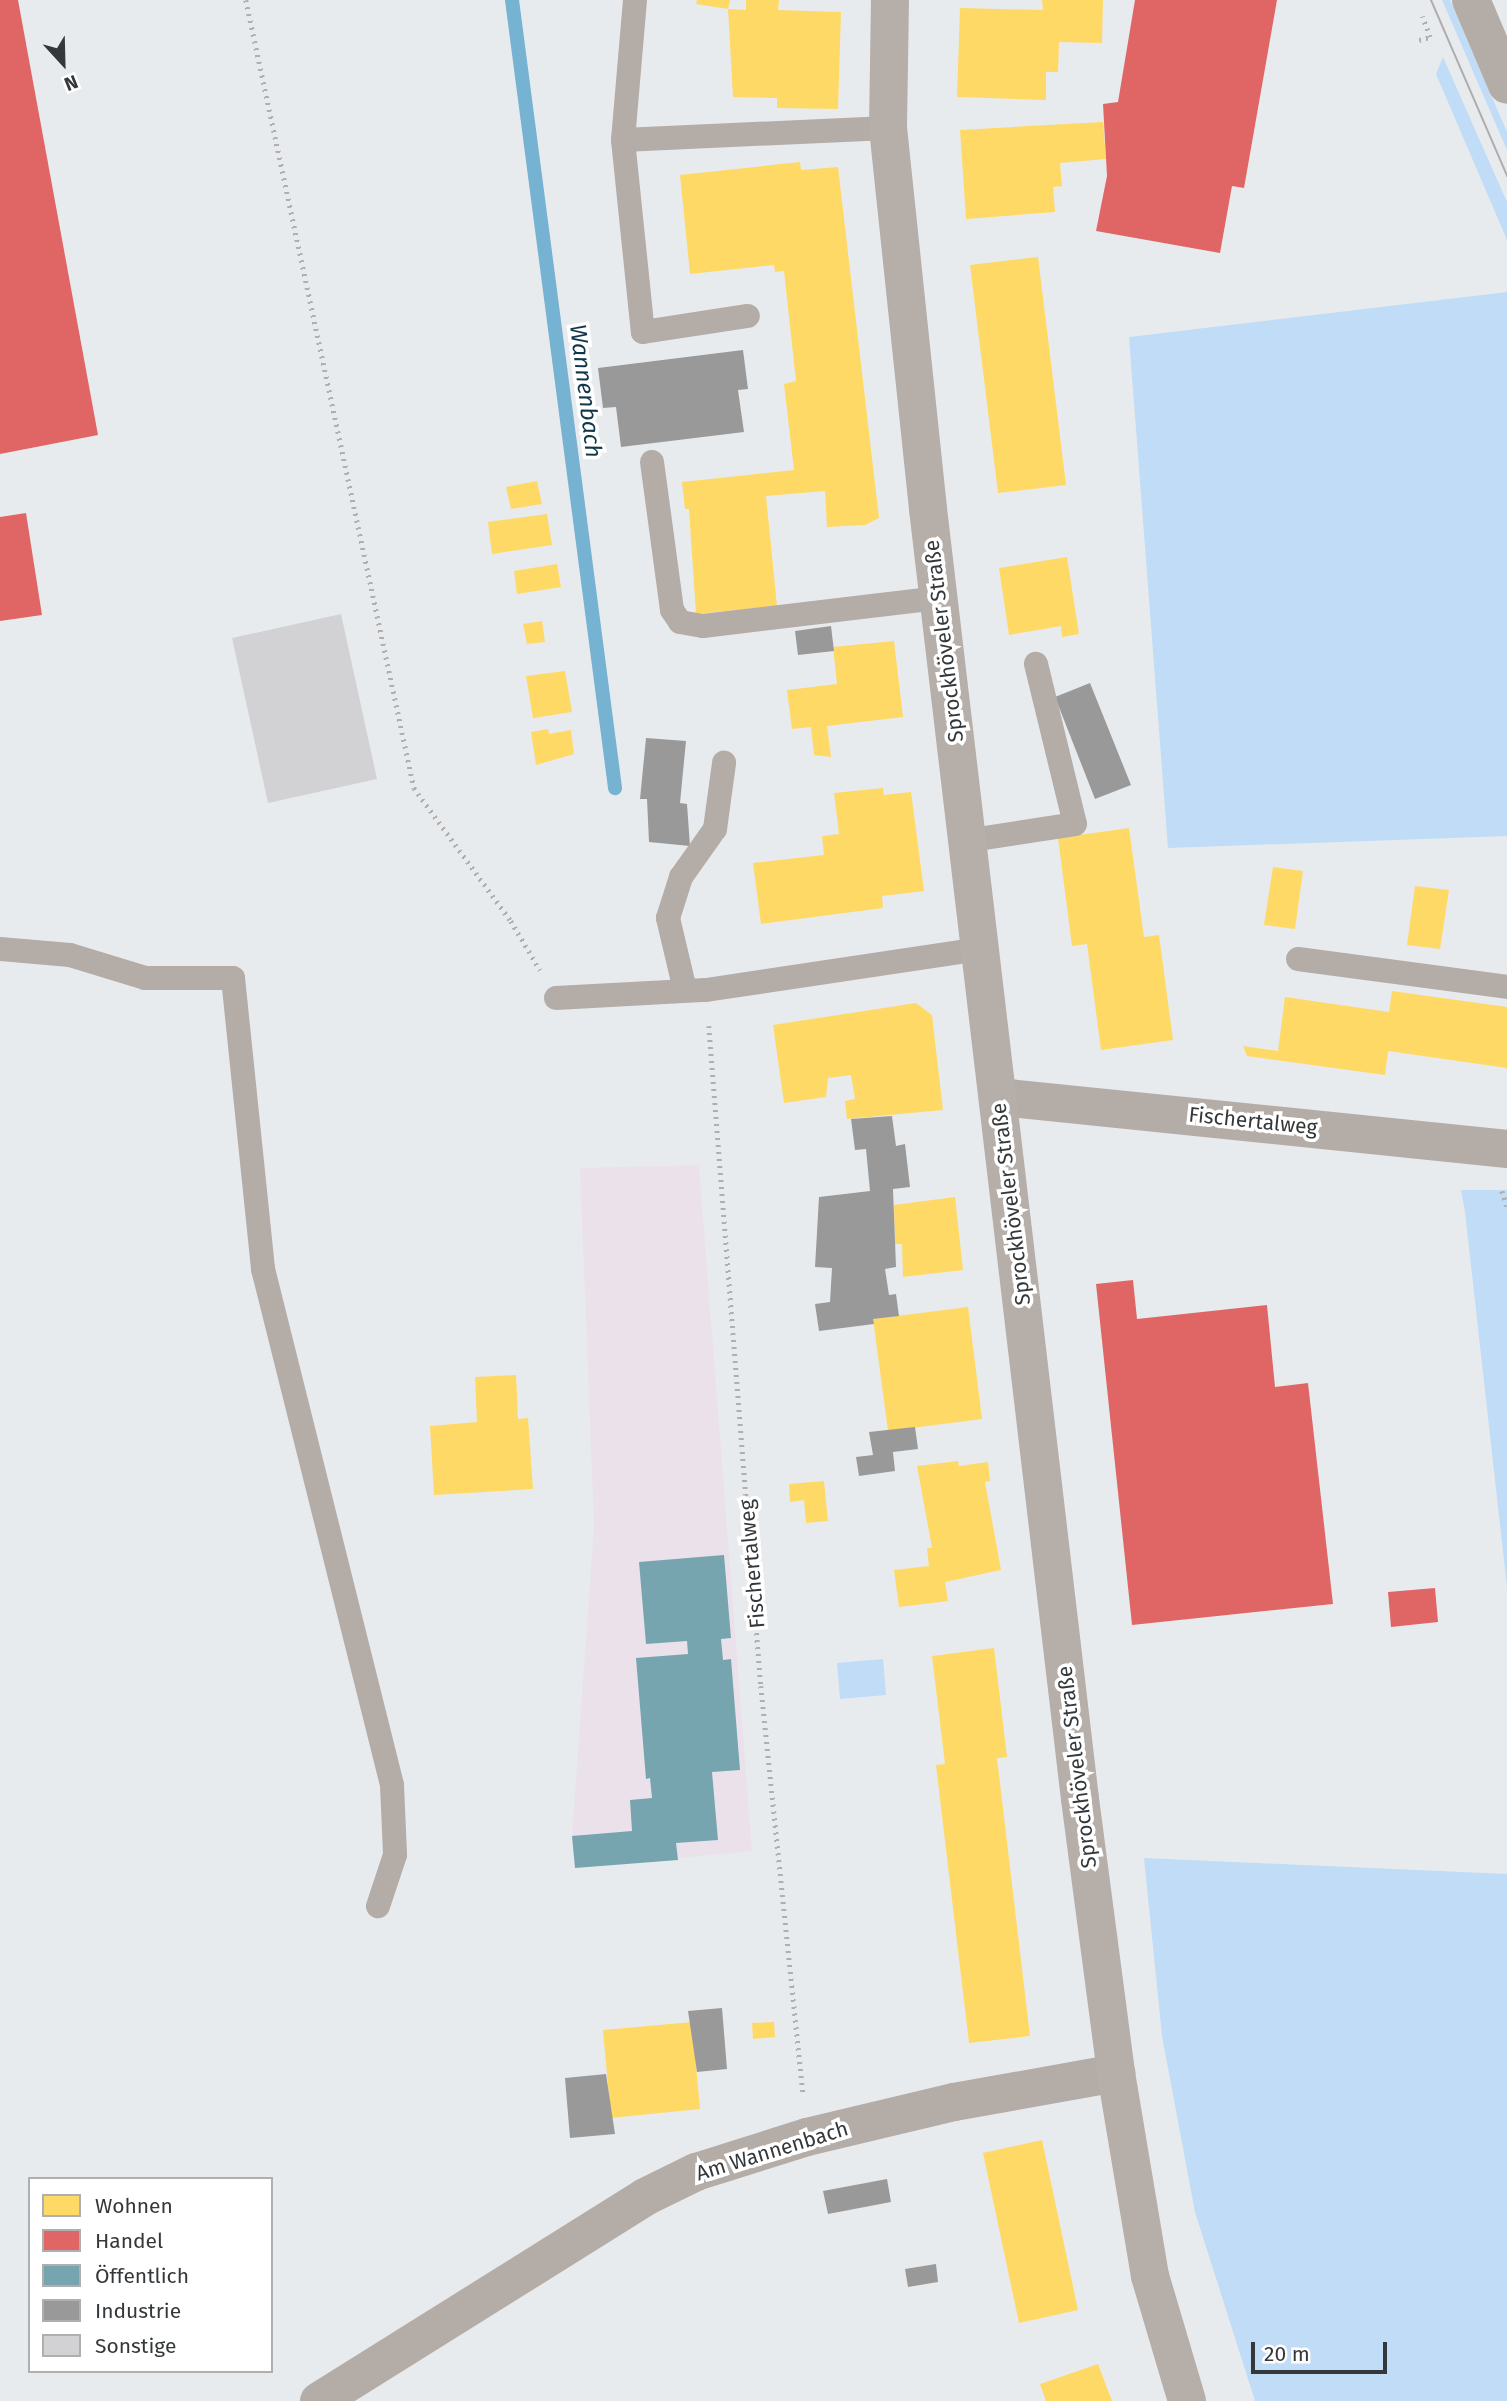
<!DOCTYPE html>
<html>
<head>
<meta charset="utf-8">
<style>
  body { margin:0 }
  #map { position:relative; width:1507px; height:2401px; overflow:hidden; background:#e8ebee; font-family:"Fira Sans",sans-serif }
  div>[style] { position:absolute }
  .education>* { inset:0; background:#ebe1eb }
  .green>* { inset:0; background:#c0dcf6 }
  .homes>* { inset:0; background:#ffd966 }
  .shops>* { inset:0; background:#e06666 }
  .public>* { inset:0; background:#76a5af }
  .industry>* { inset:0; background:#999 }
  .stream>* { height:14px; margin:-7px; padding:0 7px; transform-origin:7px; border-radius:7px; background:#76b2d1 }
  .building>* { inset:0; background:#d2d2d5 }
  .path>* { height:4.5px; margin-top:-2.25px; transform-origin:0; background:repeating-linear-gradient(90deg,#b2aeac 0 2px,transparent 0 7px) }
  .service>* { height:24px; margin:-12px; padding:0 12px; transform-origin:12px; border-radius:12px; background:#b4aca7 }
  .minor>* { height:38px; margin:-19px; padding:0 19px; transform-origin:19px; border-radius:19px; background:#b4aca7 }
  .primary>* { height:38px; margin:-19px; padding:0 19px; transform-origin:19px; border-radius:19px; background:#b5aea9 }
  .tram>* { height:2px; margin:-1px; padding:0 1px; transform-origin:1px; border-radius:1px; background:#b0adac }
  span { translate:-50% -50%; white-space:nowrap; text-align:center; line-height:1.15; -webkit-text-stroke:7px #fff; paint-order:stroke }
  .street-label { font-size:21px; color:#35383a }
  .water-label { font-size:23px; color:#103649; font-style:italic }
  .legend { position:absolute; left:28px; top:2177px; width:245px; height:196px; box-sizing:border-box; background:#fff; border:2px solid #aeafb0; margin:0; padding:9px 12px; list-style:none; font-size:21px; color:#35383a }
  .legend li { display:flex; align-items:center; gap:14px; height:35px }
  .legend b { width:35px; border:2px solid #aeafb0 }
  .north { position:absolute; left:28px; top:28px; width:70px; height:70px; -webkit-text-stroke:5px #fff; paint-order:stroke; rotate:158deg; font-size:19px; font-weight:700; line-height:28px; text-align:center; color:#35383a }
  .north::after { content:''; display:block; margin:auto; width:24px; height:32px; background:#35383a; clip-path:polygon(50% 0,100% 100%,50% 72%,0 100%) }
  .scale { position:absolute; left:1251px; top:2342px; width:136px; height:32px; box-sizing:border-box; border:4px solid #35383a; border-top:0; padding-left:9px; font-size:21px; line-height:24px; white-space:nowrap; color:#35383a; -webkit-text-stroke:5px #fff; paint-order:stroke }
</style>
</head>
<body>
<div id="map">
  <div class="education">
    <div style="clip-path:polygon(699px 1165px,752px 1851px,575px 1868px,572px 1836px,594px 1526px,580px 1168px)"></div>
  </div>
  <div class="green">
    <div style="clip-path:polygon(1442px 0,1450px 0,1507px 132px,1507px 150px)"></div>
    <div style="clip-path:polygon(1443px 57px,1507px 202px,1507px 240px,1436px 74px)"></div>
    <div style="clip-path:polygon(1507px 292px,1507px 836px,1168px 848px,1129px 337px)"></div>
    <div style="clip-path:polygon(1461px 1190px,1507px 1190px,1507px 1587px,1465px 1212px)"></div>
    <div style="clip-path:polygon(883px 1659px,886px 1695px,840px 1699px,837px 1663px)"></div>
    <div style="clip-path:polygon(1144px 1858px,1507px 1874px,1507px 2401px,1255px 2401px,1195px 2212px,1162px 2036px)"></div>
  </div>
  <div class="homes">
    <div style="clip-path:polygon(697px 0,730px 0,728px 9px,696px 4px)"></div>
    <div style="clip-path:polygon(746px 0,779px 0,778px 10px,841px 12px,838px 109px,777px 108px,777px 98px,733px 97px,728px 9px,746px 10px)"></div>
    <div style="clip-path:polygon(1042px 0,1103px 0,1102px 43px,1059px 42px,1058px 72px,1046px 72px,1046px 100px,957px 97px,960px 8px,1043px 10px)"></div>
    <div style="clip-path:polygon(1103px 122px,1106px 159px,1060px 163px,1062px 186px,1053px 187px,1055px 212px,966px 219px,960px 130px)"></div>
    <div style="clip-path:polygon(800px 162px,801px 170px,838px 167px,879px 518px,865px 525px,827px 527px,825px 491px,766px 496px,777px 606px,696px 614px,689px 509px,685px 509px,682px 482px,794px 470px,784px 384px,796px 381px,784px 271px,775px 272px,774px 265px,690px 274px,680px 175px)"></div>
    <div style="clip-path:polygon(1038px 257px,1066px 485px,998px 493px,970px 265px)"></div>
    <div style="clip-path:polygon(537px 481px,542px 504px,511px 509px,506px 487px)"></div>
    <div style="clip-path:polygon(547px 514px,552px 545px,492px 554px,488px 522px)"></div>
    <div style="clip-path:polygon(1067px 557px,1079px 634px,1062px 637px,1061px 626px,1009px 635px,999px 568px)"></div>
    <div style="clip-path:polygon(557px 564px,561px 587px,517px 594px,514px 571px)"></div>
    <div style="clip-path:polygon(542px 621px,545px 642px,527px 644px,523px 624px)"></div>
    <div style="clip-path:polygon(894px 641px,903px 717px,827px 726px,831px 757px,814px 755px,811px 727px,792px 729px,787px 690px,837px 684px,833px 647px)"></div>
    <div style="clip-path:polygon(565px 671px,572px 712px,533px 718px,526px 676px)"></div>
    <div style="clip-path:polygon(548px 729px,549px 734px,571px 730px,574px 754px,536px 765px,531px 732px)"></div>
    <div style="clip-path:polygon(883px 788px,884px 795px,911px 792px,924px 891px,882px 896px,883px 908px,761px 924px,753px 863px,824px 855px,822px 836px,839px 834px,834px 793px)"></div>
    <div style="clip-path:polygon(1129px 828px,1144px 937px,1159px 935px,1173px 1040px,1101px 1050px,1087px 944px,1072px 946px,1058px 838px)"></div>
    <div style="clip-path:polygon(1273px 867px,1303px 871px,1295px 929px,1264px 925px)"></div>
    <div style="clip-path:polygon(1415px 886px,1449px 890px,1440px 949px,1407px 945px)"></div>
    <div style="clip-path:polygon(1392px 991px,1507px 1007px,1507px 1068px,1388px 1051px,1385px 1075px,1247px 1056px,1243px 1046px,1278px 1051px,1285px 997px,1389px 1012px)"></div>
    <div style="clip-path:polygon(916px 1003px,932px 1015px,943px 1110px,847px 1119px,845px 1101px,855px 1099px,851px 1075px,828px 1078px,826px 1097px,784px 1103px,773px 1025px)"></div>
    <div style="clip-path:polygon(955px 1197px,963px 1270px,903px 1277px,902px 1244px,895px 1244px,894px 1205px)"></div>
    <div style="clip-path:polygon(968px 1307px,982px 1419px,888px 1431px,873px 1319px)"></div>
    <div style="clip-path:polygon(516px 1375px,518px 1419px,528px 1418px,533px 1489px,434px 1495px,430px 1426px,477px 1422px,475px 1377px)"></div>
    <div style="clip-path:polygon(958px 1461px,959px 1466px,988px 1462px,990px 1481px,985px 1482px,1001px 1570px,945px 1582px,948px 1601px,899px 1607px,894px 1570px,929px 1566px,927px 1548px,932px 1548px,917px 1466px)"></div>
    <div style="clip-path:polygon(824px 1481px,828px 1521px,806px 1523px,804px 1500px,790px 1502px,789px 1484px)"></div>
    <div style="clip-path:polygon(994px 1648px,1007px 1757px,997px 1758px,1030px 2036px,969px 2043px,936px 1765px,945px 1764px,932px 1656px)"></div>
    <div style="clip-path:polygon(692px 2022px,700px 2109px,611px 2118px,603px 2030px)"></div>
    <div style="clip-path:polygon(774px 2022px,775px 2037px,753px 2039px,752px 2023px)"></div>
    <div style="clip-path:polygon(1042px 2140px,1078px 2310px,1019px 2323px,983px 2153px)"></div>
    <div style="clip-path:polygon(1098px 2364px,1112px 2401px,1046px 2401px,1040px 2384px)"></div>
  </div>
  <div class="shops">
    <div style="clip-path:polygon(0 0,18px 0,98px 435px,0 454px)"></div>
    <div style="clip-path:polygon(1135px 0,1277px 0,1244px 188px,1232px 186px,1220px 253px,1096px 231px,1107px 176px,1103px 104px,1118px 102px)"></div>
    <div style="clip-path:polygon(26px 513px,42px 615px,0 621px,0 517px)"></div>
    <div style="clip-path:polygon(1133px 1280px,1137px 1319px,1267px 1305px,1275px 1387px,1308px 1383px,1333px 1604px,1132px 1625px,1096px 1284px)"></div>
    <div style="clip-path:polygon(1435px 1588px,1438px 1622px,1391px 1627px,1388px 1592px)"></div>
  </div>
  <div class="public">
    <div style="clip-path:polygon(724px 1555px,731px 1638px,721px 1639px,723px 1660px,731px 1659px,740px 1770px,712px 1772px,718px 1840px,676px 1843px,678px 1860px,575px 1868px,572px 1836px,632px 1831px,630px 1800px,652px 1798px,650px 1778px,646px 1779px,636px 1658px,688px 1654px,687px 1641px,646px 1644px,639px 1562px)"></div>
  </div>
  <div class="industry">
    <div style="clip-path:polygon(743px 350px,748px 389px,738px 390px,744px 432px,621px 447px,616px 407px,603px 408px,598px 368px)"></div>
    <div style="clip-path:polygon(831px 626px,834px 651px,798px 655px,795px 631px)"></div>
    <div style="clip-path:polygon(1090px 683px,1131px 785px,1095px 799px,1055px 697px)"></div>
    <div style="clip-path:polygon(646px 738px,686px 741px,680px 803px,687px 804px,690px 846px,649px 842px,647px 799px,640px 799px)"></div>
    <div style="clip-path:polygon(892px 1116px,896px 1146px,905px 1144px,910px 1187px,893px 1189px,896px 1267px,885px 1269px,889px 1295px,896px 1294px,899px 1316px,873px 1319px,874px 1324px,819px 1331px,815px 1304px,830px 1302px,832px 1268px,815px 1267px,819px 1197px,870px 1191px,866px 1149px,855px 1150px,851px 1119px)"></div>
    <div style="clip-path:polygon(915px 1427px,918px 1449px,893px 1452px,895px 1471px,859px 1476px,856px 1457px,873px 1455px,869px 1432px)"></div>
    <div style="clip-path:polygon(722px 2008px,727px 2069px,697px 2072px,688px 2011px)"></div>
    <div style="clip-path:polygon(606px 2074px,615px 2134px,570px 2138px,565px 2078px)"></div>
    <div style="clip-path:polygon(887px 2179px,891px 2202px,828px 2214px,823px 2191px)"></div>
    <div style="clip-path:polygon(936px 2264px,938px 2282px,908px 2287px,905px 2269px)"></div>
  </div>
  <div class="stream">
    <div style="left:512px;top:0;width:795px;rotate:82.55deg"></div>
  </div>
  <div class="building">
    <div style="clip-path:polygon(341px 614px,377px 779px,268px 803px,232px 638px)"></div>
  </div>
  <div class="path">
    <div style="left:246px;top:0;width:806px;rotate:77.96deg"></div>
    <div style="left:414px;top:788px;width:165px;rotate:53.9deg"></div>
    <div style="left:511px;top:921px;width:57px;rotate:59.4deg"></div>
    <div style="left:1419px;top:40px;width:11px;rotate:-15deg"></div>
    <div style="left:1430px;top:37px;width:22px;rotate:-111deg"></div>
    <div style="left:709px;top:1026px;width:662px;rotate:85.5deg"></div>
    <div style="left:761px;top:1686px;width:411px;rotate:84.1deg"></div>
    <div style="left:1502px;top:1191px;width:16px;rotate:72deg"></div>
  </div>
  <div class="service">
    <div style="left:635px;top:0;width:141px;rotate:94.9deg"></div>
    <div style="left:623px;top:140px;width:265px;rotate:-2.6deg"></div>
    <div style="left:623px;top:140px;width:193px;rotate:84.1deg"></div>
    <div style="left:643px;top:332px;width:106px;rotate:-8.7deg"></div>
    <div style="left:652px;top:462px;width:149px;rotate:82.3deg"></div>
    <div style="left:672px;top:610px;width:14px;rotate:56deg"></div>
    <div style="left:680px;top:622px;width:23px;rotate:10deg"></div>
    <div style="left:703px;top:626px;width:238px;rotate:-6.8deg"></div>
    <div style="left:965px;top:841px;width:111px;rotate:-8.8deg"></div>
    <div style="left:1075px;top:824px;width:165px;rotate:-103.7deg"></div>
    <div style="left:0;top:949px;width:70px;rotate:4.9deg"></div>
    <div style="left:70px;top:955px;width:78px;rotate:17deg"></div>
    <div style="left:145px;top:978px;width:88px"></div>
    <div style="left:233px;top:978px;width:293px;rotate:84.1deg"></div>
    <div style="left:263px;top:1269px;width:532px;rotate:75.96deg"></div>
    <div style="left:392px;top:1785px;width:70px;rotate:87.5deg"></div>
    <div style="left:395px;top:1855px;width:54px;rotate:108.4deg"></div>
    <div style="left:1298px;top:959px;width:211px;rotate:7.6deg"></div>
    <div style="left:685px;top:990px;width:74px;rotate:-103.3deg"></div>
    <div style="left:668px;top:918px;width:43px;rotate:-72.4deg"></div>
    <div style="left:681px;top:877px;width:59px;rotate:-54.7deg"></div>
    <div style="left:715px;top:829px;width:67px;rotate:-82.2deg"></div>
    <div style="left:556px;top:998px;width:150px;rotate:-3.1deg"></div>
    <div style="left:706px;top:990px;width:278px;rotate:-8.5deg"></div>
  </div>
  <div class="minor">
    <div style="left:1471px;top:0;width:92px;rotate:67deg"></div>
    <div style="left:999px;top:1097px;width:511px;rotate:5.84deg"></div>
    <div style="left:319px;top:2401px;width:385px;rotate:-32deg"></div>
    <div style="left:645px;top:2197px;width:57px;rotate:-26.1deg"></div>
    <div style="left:696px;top:2172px;width:116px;rotate:-17.5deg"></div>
    <div style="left:807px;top:2137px;width:151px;rotate:-13.4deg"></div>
    <div style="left:954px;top:2102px;width:165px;rotate:-10.1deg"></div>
  </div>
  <div class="primary">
    <div style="left:890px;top:0;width:128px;rotate:90.9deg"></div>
    <div style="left:888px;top:128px;width:383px;rotate:84deg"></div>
    <div style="left:928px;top:509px;width:1299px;rotate:83.28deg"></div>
    <div style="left:1080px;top:1799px;width:276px;rotate:82.5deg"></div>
    <div style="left:1116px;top:2073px;width:206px;rotate:80.5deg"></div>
    <div style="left:1150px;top:2276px;width:130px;rotate:73.5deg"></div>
  </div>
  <div class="tram">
    <div style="left:1431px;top:0;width:192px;rotate:66.6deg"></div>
  </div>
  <div class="street-label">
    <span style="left:944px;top:641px;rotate:-97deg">Sprockhöveler Straße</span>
    <span style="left:1253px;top:1121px;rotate:6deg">Fischertalweg</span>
    <span style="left:1011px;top:1204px;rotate:-97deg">Sprockhöveler Straße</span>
    <span style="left:752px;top:1564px;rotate:-95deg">Fischertalweg</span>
    <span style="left:1077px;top:1767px;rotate:-97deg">Sprockhöveler Straße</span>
    <span style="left:772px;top:2151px;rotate:-17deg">Am Wannenbach</span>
  </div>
  <div class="water-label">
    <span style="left:586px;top:391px;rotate:83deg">Wannenbach</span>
  </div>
  <ul class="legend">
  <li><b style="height:19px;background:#ffd966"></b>Wohnen</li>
  <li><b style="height:19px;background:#e06666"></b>Handel</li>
  <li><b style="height:19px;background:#76a5af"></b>Öffentlich</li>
  <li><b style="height:19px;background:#999"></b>Industrie</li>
  <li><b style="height:19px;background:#d2d2d5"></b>Sonstige</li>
  </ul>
  <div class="north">N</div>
  <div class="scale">20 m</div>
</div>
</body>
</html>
